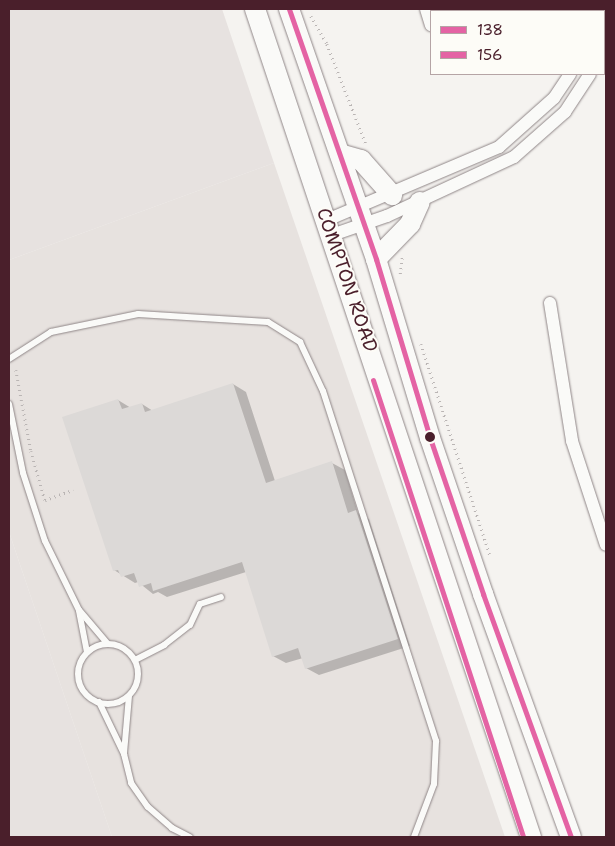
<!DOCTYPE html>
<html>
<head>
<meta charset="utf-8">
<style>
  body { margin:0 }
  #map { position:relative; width:615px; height:846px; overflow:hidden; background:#f5f3f0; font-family:"Shantell Sans",sans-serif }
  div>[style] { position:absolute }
  .built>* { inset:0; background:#e7e2df }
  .green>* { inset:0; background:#e7e2e0 }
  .shadow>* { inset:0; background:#0003 }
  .building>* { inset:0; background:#dcd9d7 }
  .path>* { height:2.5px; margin-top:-1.25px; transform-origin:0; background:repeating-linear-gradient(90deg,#bab5b4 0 1px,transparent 0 5px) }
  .roads { filter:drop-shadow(0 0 1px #8f8687) drop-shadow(0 0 1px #8f8687) }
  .lane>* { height:6px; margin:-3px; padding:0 3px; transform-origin:3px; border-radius:3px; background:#fafaf8 }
  .lane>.ring { margin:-3px; padding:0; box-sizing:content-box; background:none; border:6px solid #fafaf8; border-radius:50% }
  .street>* { height:12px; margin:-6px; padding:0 6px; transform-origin:6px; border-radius:6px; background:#fafaf8 }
  .primary>* { height:20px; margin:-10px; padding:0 10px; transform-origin:10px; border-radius:10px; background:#fafaf8 }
  .bus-1>* { height:5px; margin:-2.5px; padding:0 2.5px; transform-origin:2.5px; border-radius:2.5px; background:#e463a4 }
  .bus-2>* { height:5px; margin:-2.5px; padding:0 2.5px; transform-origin:2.5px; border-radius:2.5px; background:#e463a4 }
  .dots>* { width:14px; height:14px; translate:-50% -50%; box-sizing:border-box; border:2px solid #fdfcf7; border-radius:50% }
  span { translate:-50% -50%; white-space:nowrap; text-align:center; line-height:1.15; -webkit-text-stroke:4px #fdfcf7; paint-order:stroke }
  .street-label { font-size:19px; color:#4a1f2b }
  .frame { position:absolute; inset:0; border:10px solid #4a1f2b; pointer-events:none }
  .legend { position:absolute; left:430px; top:10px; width:175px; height:65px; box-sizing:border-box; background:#fdfcf7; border:1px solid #b5a4a5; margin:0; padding:6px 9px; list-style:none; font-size:15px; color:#4a1f2b }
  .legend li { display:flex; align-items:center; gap:10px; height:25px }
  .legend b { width:25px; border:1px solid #b5a4a5 }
</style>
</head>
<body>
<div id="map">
  <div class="built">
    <div style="clip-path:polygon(274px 163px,505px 837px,112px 837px,9px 532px,9px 260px)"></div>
  </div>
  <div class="green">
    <div style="clip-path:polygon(9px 9px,222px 9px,274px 163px,9px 260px)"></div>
    <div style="clip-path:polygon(9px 532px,112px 837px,9px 837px)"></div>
  </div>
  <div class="shadow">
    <div style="clip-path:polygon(233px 384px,246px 392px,275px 481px,332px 463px,345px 470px,358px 513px,369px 519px,410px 646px,319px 675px,306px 668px,303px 658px,286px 663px,273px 656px,246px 572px,167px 597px,158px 592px,153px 594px,138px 582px,135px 583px,114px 570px,118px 400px,131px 408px,142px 404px,153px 411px)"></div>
  </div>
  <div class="building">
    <div style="clip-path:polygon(233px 383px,266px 483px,332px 461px,348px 513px,356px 510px,398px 639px,305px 669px,298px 648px,272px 657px,242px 562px,153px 591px,151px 583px,139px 587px,134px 573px,121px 577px,118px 570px,113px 571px,62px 417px,118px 399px,122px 409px,142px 403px,145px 412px)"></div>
  </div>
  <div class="path">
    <div style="left:311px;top:16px;width:32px;rotate:60deg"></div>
    <div style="left:327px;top:44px;width:107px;rotate:68.7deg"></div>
    <div style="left:400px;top:274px;width:17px;rotate:-83deg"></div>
    <div style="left:421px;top:344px;width:222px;rotate:71.9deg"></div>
    <div style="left:16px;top:370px;width:82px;rotate:79.5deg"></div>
    <div style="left:31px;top:451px;width:51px;rotate:74.1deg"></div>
    <div style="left:45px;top:500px;width:30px;rotate:-20deg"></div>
  </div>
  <div class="roads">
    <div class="lane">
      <div style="left:9px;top:359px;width:50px;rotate:-32.7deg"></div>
      <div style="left:51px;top:332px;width:89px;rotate:-11.7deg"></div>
      <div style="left:138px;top:314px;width:130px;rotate:3.5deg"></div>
      <div style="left:268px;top:322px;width:38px;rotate:32deg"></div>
      <div style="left:300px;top:342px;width:54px;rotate:64.9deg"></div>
      <div style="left:323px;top:391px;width:368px;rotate:72.1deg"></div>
      <div style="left:436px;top:741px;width:43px;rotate:92.7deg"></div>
      <div style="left:434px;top:784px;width:57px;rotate:110.7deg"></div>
      <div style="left:9px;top:404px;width:70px;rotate:78.5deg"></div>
      <div style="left:23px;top:473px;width:71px;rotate:72.1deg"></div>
      <div style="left:45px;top:541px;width:77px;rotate:63.8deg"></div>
      <div style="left:79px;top:610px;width:43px;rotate:49.7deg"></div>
      <div style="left:79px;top:611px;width:42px;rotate:79deg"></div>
      <div class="ring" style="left:78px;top:644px;width:54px;height:54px"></div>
      <div style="left:135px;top:660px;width:33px;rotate:-27deg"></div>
      <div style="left:164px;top:645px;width:33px;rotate:-38deg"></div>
      <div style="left:190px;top:625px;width:23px;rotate:-65deg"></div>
      <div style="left:200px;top:604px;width:22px;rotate:-18deg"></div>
      <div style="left:99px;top:702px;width:58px;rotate:64.3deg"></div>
      <div style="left:124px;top:754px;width:30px;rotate:76deg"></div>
      <div style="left:131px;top:783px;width:29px;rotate:55deg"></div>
      <div style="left:148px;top:807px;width:32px;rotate:41deg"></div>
      <div style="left:172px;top:828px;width:20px;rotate:27deg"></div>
      <div style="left:124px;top:753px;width:57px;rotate:-85deg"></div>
    </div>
    <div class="street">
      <div style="left:426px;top:9px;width:17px;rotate:73deg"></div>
      <div style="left:594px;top:11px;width:2px;rotate:-90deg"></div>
      <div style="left:604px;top:42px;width:8px;rotate:-76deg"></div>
      <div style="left:327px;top:220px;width:187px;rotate:-23deg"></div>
      <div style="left:499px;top:147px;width:74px;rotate:-41.7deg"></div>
      <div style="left:554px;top:98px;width:29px;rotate:-56deg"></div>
      <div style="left:332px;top:235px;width:58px;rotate:-19.1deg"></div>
      <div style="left:387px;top:216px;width:140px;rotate:-24.9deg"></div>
      <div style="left:514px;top:157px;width:68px;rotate:-41.4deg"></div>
      <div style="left:565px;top:112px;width:45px;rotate:-56.7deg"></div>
      <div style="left:550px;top:303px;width:140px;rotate:80.9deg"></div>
      <div style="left:572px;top:441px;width:109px;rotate:71.9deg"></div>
    </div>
    <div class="primary">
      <div style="left:255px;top:9px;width:873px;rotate:71.57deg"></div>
      <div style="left:289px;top:9px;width:265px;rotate:70.8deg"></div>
      <div style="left:376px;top:259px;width:187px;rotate:73.2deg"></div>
      <div style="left:430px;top:438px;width:165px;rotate:71.2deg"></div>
      <div style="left:483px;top:594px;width:258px;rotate:70.1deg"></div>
      <div style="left:340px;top:154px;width:22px;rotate:16deg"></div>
      <div style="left:361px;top:160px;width:47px;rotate:48.5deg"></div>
      <div style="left:376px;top:259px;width:49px;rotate:-45.8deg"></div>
      <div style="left:410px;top:224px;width:24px;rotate:-66deg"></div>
    </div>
  </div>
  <div class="bus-1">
    <div style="left:289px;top:9px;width:265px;rotate:70.8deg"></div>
    <div style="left:376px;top:259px;width:187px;rotate:73.2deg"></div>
    <div style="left:430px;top:438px;width:165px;rotate:71.2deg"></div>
    <div style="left:483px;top:594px;width:258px;rotate:70.1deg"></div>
  </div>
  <div class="bus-2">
    <div style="left:373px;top:380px;width:481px;rotate:71.8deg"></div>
  </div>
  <div class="dots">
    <div style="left:430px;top:437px;background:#4a1f2b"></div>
  </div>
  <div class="street-label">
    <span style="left:347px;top:280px;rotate:71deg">COMPTON ROAD</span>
  </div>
  <div class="frame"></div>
  <ul class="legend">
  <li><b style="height:6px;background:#e463a4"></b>138</li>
  <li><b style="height:6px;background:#e463a4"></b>156</li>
  </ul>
</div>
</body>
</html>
